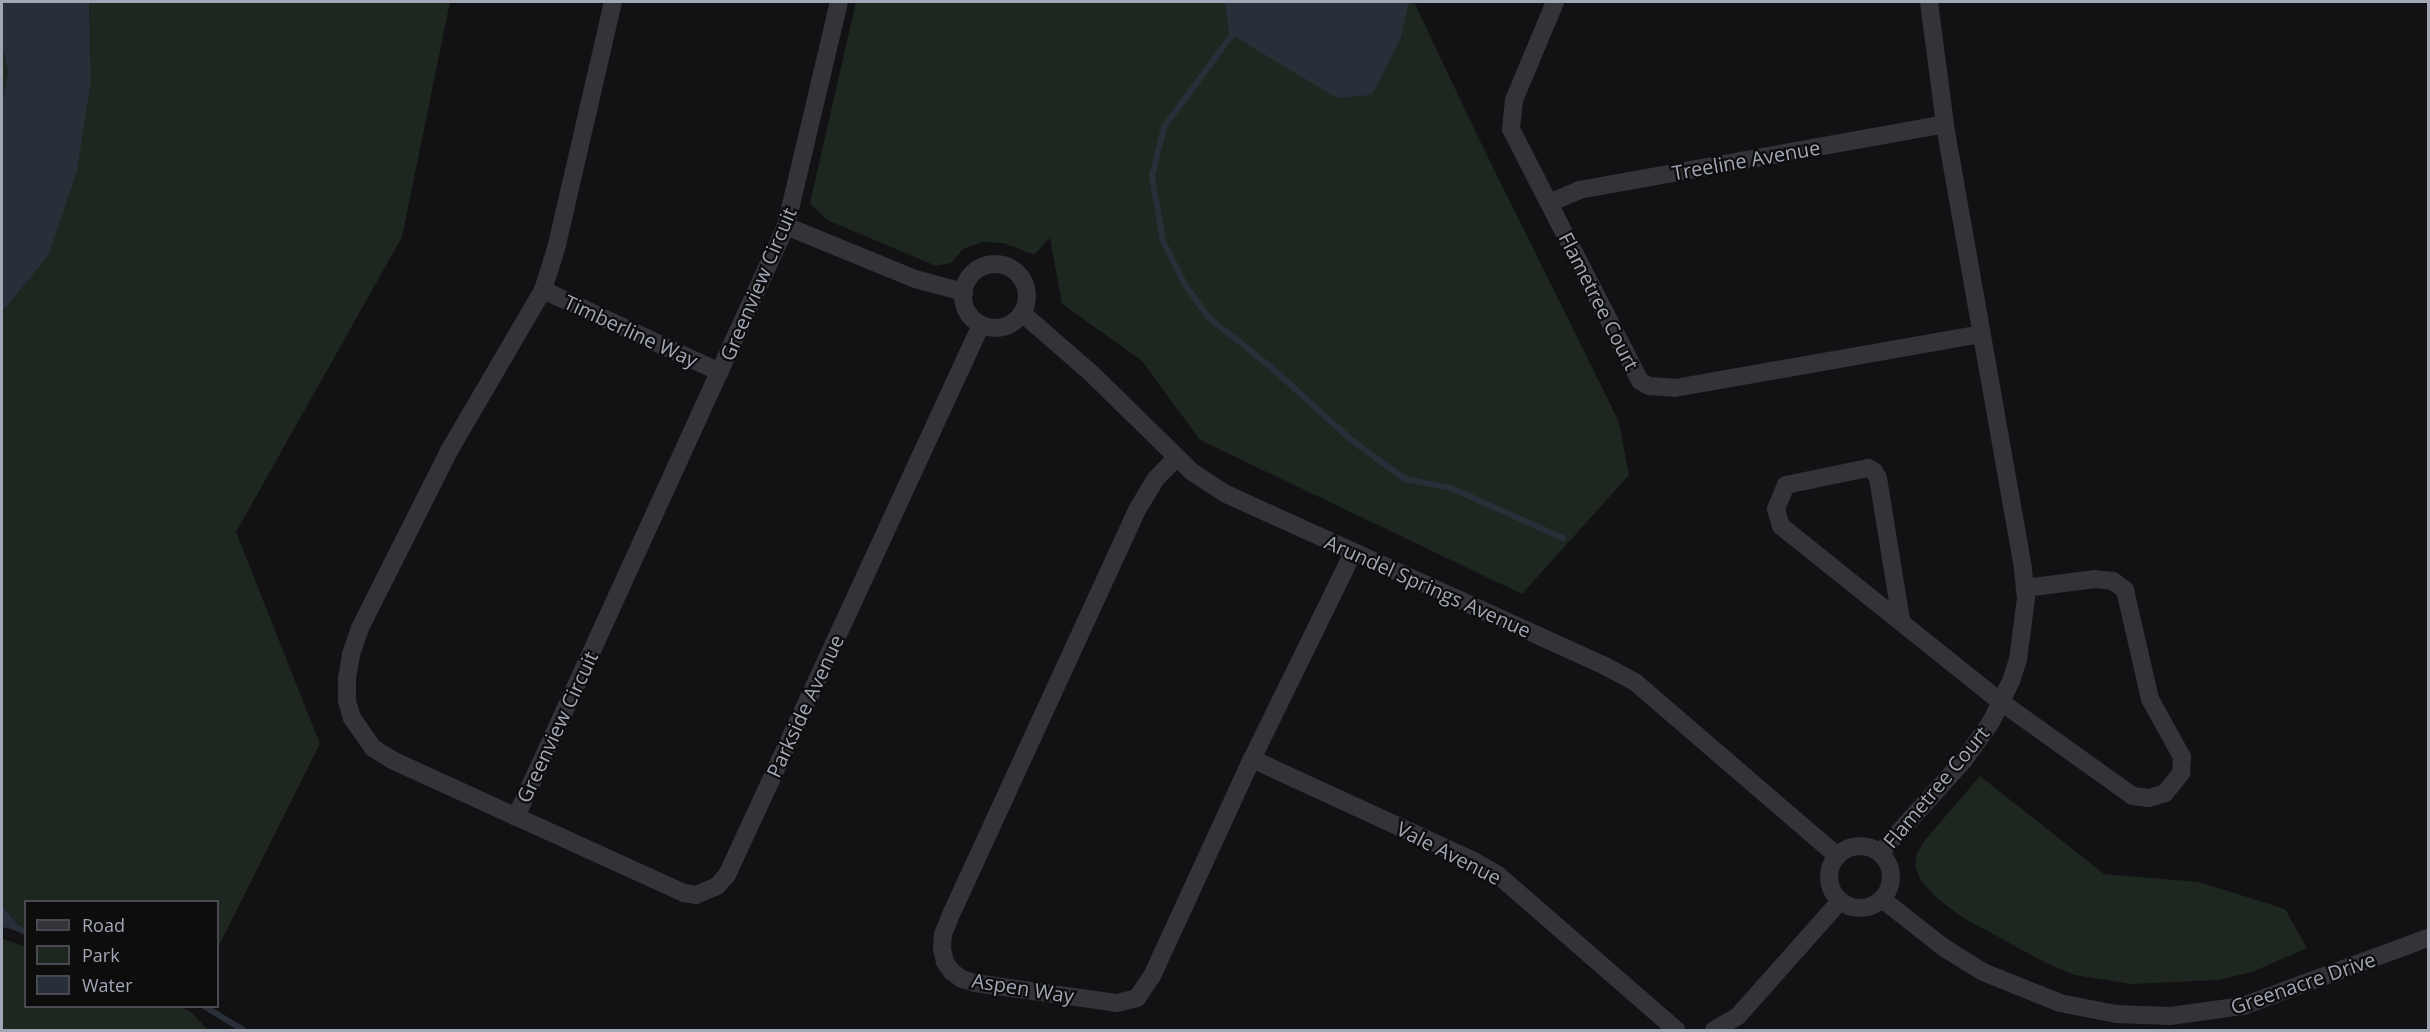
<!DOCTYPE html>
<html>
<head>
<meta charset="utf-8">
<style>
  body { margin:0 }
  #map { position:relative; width:2430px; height:1032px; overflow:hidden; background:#121214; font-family:"Open Sans",sans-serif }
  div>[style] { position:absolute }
  .green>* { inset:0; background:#1e2620 }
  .water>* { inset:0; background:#282f38 }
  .stream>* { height:6px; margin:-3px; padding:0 3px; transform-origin:3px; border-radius:3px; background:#282f38 }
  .minor>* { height:18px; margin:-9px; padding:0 9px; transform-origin:9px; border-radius:9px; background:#333339 }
  .minor>.ring { margin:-9px; padding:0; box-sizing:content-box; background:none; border:18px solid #333339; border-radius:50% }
  span { translate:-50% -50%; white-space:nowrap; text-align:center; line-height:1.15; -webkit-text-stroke:4.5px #0d0d0e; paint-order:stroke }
  .street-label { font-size:20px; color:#a2a6b5 }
  .frame { position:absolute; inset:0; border:3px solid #a2a6b5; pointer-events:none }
  .legend { position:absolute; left:24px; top:900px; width:195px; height:108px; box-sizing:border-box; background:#0d0d0e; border:2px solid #494a51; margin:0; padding:8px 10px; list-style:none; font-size:18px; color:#a2a6b5 }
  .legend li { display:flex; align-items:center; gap:12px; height:30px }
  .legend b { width:30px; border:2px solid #494a51 }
</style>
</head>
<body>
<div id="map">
  <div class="green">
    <div style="clip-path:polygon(89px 2px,450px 2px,402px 237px,236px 532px,320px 744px,218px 948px,218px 902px,26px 902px,25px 932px,2px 905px,2px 312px,48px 256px,91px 79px)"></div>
    <div style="clip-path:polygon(856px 2px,1416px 2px,1415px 4px,1478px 137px,1619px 422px,1629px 475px,1522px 594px,1200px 440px,1142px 361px,1062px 304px,1050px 238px,1034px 255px,1004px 243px,982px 242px,963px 249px,951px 263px,936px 266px,827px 220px,810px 203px)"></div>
    <div style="clip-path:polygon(2px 44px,8px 72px,2px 100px)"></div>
    <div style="clip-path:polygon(1980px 776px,2104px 874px,2199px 882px,2285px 909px,2307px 948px,2252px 972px,2218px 980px,2132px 984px,2074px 975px,2042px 961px,1962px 917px,1938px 899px,1921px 881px,1915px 867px,1917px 853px,1925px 840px)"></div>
    <div style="clip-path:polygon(2px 938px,25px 947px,26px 1006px,179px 1007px,190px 1011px,208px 1030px,2px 1030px)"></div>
  </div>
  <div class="water">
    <div style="clip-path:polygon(2px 2px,89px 2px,91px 79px,77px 171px,48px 256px,2px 312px,2px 101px,8px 72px,2px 44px)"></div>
    <div style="clip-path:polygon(1225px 2px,1409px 2px,1401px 37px,1372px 95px,1337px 98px,1229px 33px)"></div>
    <div style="clip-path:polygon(2px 905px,21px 928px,23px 932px,2px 927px)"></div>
  </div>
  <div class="stream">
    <div style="left:1237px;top:28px;width:123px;rotate:126.4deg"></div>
    <div style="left:1164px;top:127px;width:50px;rotate:103.8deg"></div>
    <div style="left:1152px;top:176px;width:66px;rotate:80.4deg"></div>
    <div style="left:1163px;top:241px;width:47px;rotate:63.4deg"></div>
    <div style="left:1184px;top:283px;width:42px;rotate:54.8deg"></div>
    <div style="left:1208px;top:317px;width:80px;rotate:38.4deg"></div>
    <div style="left:1271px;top:367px;width:107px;rotate:42.3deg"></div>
    <div style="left:1350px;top:439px;width:68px;rotate:36deg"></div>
    <div style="left:1405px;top:479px;width:47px;rotate:11.1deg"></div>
    <div style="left:1451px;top:488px;width:123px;rotate:24.1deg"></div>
    <div style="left:2px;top:921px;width:26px;rotate:25deg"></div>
    <div style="left:204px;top:1006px;width:46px;rotate:31.6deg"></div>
  </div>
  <div class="minor">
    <div style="left:613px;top:2px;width:249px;rotate:103deg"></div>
    <div style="left:557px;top:245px;width:47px;rotate:107.3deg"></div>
    <div style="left:543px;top:290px;width:186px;rotate:120.3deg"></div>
    <div style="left:449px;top:451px;width:198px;rotate:116.7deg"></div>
    <div style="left:360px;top:628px;width:28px;rotate:109deg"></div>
    <div style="left:351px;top:654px;width:24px;rotate:99deg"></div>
    <div style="left:347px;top:678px;width:23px;rotate:90deg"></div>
    <div style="left:347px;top:701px;width:18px;rotate:74deg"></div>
    <div style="left:352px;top:718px;width:37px;rotate:55deg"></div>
    <div style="left:373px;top:748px;width:22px;rotate:32deg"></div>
    <div style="left:392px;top:760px;width:321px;rotate:24.5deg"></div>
    <div style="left:684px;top:893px;width:12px;rotate:9deg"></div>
    <div style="left:696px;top:895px;width:23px;rotate:-23deg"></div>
    <div style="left:717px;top:886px;width:15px;rotate:-48deg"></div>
    <div style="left:727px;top:875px;width:606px;rotate:-65.21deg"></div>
    <div style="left:1555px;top:2px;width:106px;rotate:112.7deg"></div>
    <div style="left:1514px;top:100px;width:29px;rotate:96deg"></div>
    <div style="left:1511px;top:129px;width:283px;rotate:62.9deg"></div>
    <div style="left:1640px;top:381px;width:10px;rotate:29deg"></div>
    <div style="left:1649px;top:386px;width:26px;rotate:4deg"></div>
    <div style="left:1675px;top:388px;width:311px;rotate:-10deg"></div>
    <div style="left:1549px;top:203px;width:33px;rotate:-23deg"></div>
    <div style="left:1579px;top:190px;width:372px;rotate:-10.2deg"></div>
    <div style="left:786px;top:226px;width:139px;rotate:22.3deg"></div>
    <div style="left:915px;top:279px;width:51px;rotate:14.9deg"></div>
    <div class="ring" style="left:963px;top:264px;width:46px;height:46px"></div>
    <div style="left:543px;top:290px;width:195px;rotate:24.9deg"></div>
    <div style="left:1022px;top:313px;width:91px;rotate:41deg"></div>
    <div style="left:1091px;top:373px;width:141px;rotate:44.4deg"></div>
    <div style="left:1192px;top:472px;width:40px;rotate:32.9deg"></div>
    <div style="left:1226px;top:494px;width:416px;rotate:24.4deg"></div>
    <div style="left:1605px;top:666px;width:34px;rotate:28deg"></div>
    <div style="left:1635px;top:682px;width:267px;rotate:40.7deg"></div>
    <div style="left:1176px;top:458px;width:30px;rotate:134deg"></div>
    <div style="left:1155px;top:480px;width:33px;rotate:121deg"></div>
    <div style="left:1138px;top:508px;width:445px;rotate:114.7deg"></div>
    <div style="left:952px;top:912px;width:24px;rotate:112deg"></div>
    <div style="left:943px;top:934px;width:15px;rotate:94deg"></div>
    <div style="left:942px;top:949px;width:13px;rotate:77deg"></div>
    <div style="left:945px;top:962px;width:12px;rotate:55deg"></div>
    <div style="left:952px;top:972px;width:12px;rotate:35deg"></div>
    <div style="left:962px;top:979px;width:14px;rotate:17deg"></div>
    <div style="left:975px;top:983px;width:143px;rotate:8deg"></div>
    <div style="left:1117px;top:1003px;width:21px;rotate:-14deg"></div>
    <div style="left:1137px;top:998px;width:27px;rotate:-56deg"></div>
    <div style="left:1152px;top:976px;width:239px;rotate:-65.3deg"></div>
    <div style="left:1252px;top:759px;width:229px;rotate:-63.9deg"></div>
    <div style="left:1901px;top:620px;width:144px;rotate:-99.2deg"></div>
    <div style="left:1878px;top:478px;width:8px;rotate:-120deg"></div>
    <div style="left:1874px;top:471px;width:7px;rotate:-153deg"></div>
    <div style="left:1868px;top:468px;width:84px;rotate:168.3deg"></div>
    <div style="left:1786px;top:485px;width:26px;rotate:113deg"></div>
    <div style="left:1776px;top:509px;width:18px;rotate:74deg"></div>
    <div style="left:1781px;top:526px;width:282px;rotate:38.7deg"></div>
    <div style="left:2001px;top:702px;width:162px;rotate:35.5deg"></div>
    <div style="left:2133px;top:796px;width:16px;rotate:7deg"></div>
    <div style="left:2149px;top:798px;width:17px;rotate:-17deg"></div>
    <div style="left:2165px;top:793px;width:26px;rotate:-51deg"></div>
    <div style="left:2181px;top:773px;width:16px;rotate:-86deg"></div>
    <div style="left:2182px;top:757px;width:66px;rotate:-118.9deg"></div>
    <div style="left:2150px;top:699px;width:112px;rotate:-102.9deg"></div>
    <div style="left:2125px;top:590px;width:15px;rotate:-143deg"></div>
    <div style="left:2113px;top:581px;width:18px;rotate:-174deg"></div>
    <div style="left:2095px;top:579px;width:71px;rotate:172.7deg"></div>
    <div style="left:1252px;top:759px;width:244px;rotate:24.7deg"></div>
    <div style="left:1474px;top:861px;width:28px;rotate:30deg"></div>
    <div style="left:1498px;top:875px;width:236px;rotate:41deg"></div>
    <div style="left:516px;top:817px;width:650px;rotate:-65.45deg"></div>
    <div style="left:786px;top:226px;width:230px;rotate:-76.7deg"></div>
    <div class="ring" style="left:1829px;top:846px;width:44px;height:44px"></div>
    <div style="left:1880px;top:853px;width:125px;rotate:-47.9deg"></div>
    <div style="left:1964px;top:760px;width:47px;rotate:-54.6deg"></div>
    <div style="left:1991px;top:722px;width:46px;rotate:-64deg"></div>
    <div style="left:2011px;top:681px;width:22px;rotate:-72deg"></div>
    <div style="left:2018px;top:660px;width:63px;rotate:-82.6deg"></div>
    <div style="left:2026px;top:598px;width:30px;rotate:-96deg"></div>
    <div style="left:2023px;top:568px;width:451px;rotate:-100deg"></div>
    <div style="left:1945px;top:124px;width:123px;rotate:-97.5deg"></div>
    <div style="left:1882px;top:899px;width:78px;rotate:38.2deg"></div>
    <div style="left:1943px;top:947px;width:47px;rotate:32deg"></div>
    <div style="left:1983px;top:972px;width:83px;rotate:21.9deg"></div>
    <div style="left:2060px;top:1003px;width:57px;rotate:11.1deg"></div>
    <div style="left:2116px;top:1014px;width:54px;rotate:2.1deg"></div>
    <div style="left:2170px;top:1016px;width:74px;rotate:-7.8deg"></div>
    <div style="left:2243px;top:1006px;width:197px;rotate:-20.2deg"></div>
    <div style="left:1714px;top:1030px;width:28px;rotate:-30deg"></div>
    <div style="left:1738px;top:1016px;width:154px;rotate:-48.4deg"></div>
  </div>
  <div class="street-label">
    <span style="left:1746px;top:160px;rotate:-10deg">Treeline Avenue</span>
    <span style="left:758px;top:284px;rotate:-67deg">Greenview Circuit</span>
    <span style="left:1599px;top:301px;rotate:63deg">Flametree Court</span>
    <span style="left:631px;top:331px;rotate:25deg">Timberline Way</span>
    <span style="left:1428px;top:586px;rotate:24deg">Arundel Springs Avenue</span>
    <span style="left:805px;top:706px;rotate:-65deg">Parkside Avenue</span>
    <span style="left:557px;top:727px;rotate:-65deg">Greenview Circuit</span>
    <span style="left:1936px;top:787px;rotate:-50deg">Flametree Court</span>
    <span style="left:1449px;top:853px;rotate:27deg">Vale Avenue</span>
    <span style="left:2303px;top:983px;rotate:-19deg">Greenacre Drive</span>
    <span style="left:1023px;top:988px;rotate:9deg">Aspen Way</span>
  </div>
  <div class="frame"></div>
  <ul class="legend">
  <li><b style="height:8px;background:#333339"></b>Road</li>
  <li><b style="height:16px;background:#1e2620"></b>Park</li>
  <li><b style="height:16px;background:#282f38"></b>Water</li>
  </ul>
</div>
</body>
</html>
